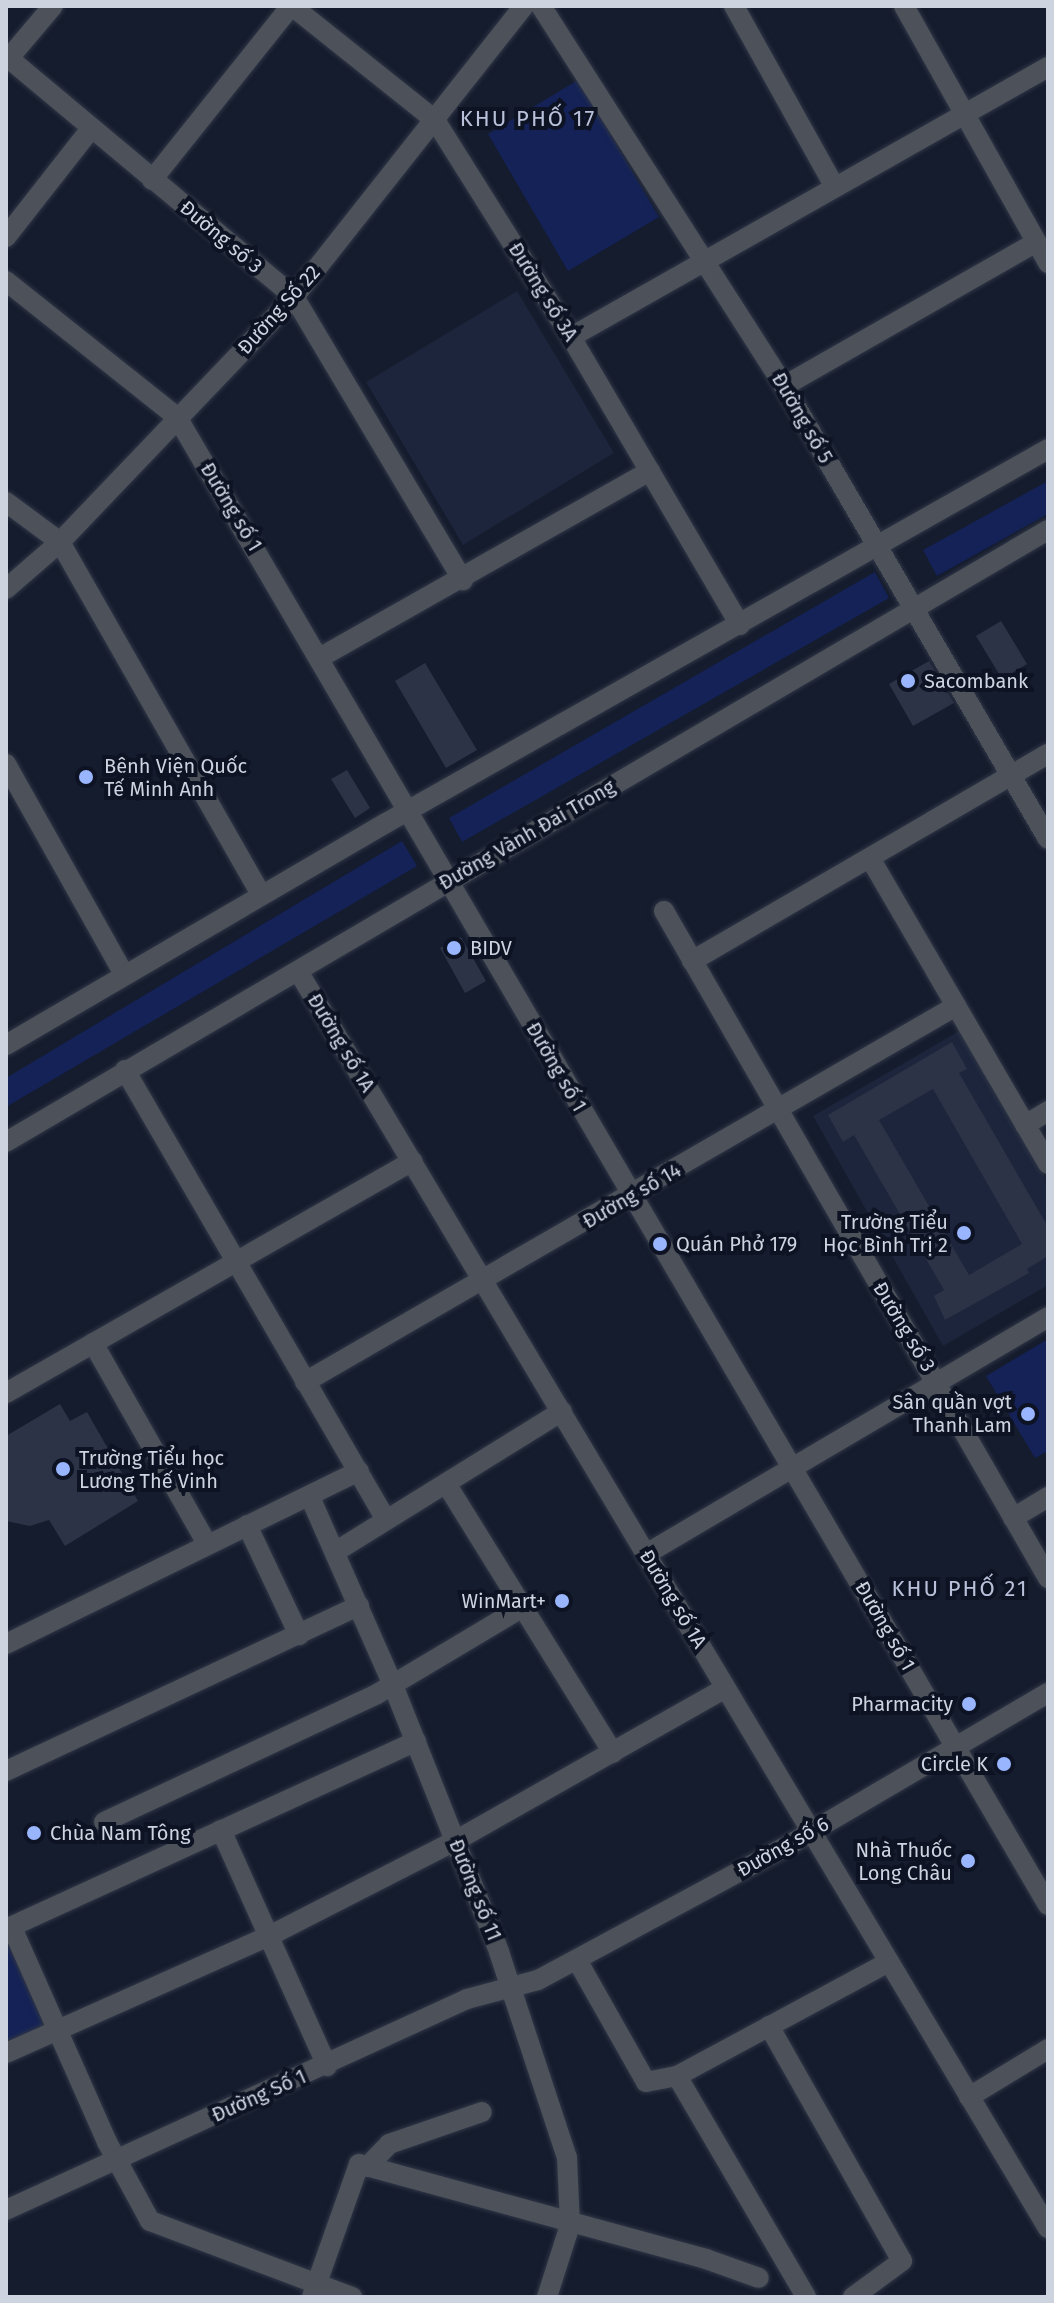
<!DOCTYPE html>
<html>
<head>
<meta charset="utf-8">
<style>
  body { margin:0 }
  #map { position:relative; width:1054px; height:2303px; overflow:hidden; background:#151c2d; font-family:"Fira Sans",sans-serif }
  div>[style] { position:absolute }
  .built>* { inset:0; background:#1c253c }
  .green>* { inset:0; background:#142257 }
  .building>* { inset:0; background:#2c3346 }
  .roads { filter:drop-shadow(0 0 2px #2f3646) drop-shadow(0 0 2px #2f3646) }
  .minor>* { height:20px; margin:-10px; padding:0 10px; transform-origin:10px; border-radius:10px; background:#4d515a }
  .dots>* { width:22px; height:22px; translate:-50% -50%; box-sizing:border-box; border:4px solid #0d1323; border-radius:50% }
  span { translate:-50% -50%; white-space:nowrap; text-align:center; line-height:1.15; -webkit-text-stroke:8px #0d1323; paint-order:stroke }
  .street-label { font-size:20px; color:#ced3e0 }
  .poi-label { font-size:20px; color:#ced3e0 }
  .left { translate:0 -50%; text-align:left }
  .right { translate:-100% -50%; text-align:right }
  .neighbourhood-label { font-size:22px; color:#b8c1d9; letter-spacing:2px }
  .frame { position:absolute; inset:0; border:8px solid #ced3e0; pointer-events:none }
</style>
</head>
<body>
<div id="map">
  <div class="built">
    <div style="clip-path:polygon(517px 291px,614px 453px,463px 545px,366px 382px)"></div>
    <div style="clip-path:polygon(961px 1030px,1048px 1182px,1048px 1285px,943px 1346px,813px 1116px)"></div>
  </div>
  <div class="green">
    <div style="clip-path:polygon(578px 80px,659px 217px,568px 271px,488px 134px)"></div>
    <div style="clip-path:polygon(1048px 481px,1048px 514px,937px 576px,923px 550px)"></div>
    <div style="clip-path:polygon(875px 572px,889px 598px,462px 842px,449px 818px)"></div>
    <div style="clip-path:polygon(402px 841px,417px 866px,6px 1107px,6px 1078px)"></div>
    <div style="clip-path:polygon(1048px 1339px,1048px 1451px,1035px 1458px,986px 1376px)"></div>
    <div style="clip-path:polygon(6px 1939px,44px 2025px,6px 2042px)"></div>
  </div>
  <div class="building">
    <div style="clip-path:polygon(1001px 621px,1027px 664px,1002px 679px,976px 636px)"></div>
    <div style="clip-path:polygon(929px 661px,954px 703px,913px 726px,889px 684px)"></div>
    <div style="clip-path:polygon(425px 663px,477px 750px,446px 768px,395px 681px)"></div>
    <div style="clip-path:polygon(347px 770px,370px 808px,355px 818px,331px 779px)"></div>
    <div style="clip-path:polygon(461px 937px,486px 981px,465px 993px,440px 948px)"></div>
    <div style="clip-path:polygon(evenodd,952px 1042px,967px 1069px,959px 1073px,1048px 1227px,1048px 1256px,1027px 1269px,1029px 1273px,945px 1320px,934px 1296px,944px 1290px,854px 1135px,843px 1142px,828px 1115px,952px 1042px,933px 1089px,1022px 1244px,969px 1275px,879px 1120px,933px 1089px)"></div>
    <div style="clip-path:polygon(60px 1404px,70px 1421px,87px 1412px,138px 1501px,65px 1546px,49px 1520px,30px 1526px,6px 1521px,6px 1436px)"></div>
  </div>
  <div class="roads">
    <div class="minor">
      <div style="left:292px;top:6px;width:183px;rotate:38.6deg"></div>
      <div style="left:435px;top:120px;width:256px;rotate:57.9deg"></div>
      <div style="left:571px;top:337px;width:334px;rotate:59.6deg"></div>
      <div style="left:541px;top:6px;width:451px;rotate:57.4deg"></div>
      <div style="left:784px;top:386px;width:524px;rotate:59.77deg"></div>
      <div style="left:734px;top:6px;width:204px;rotate:60.9deg"></div>
      <div style="left:904px;top:6px;width:295px;rotate:60.7deg"></div>
      <div style="left:6px;top:56px;width:376px;rotate:39.9deg"></div>
      <div style="left:294px;top:297px;width:330px;rotate:59.2deg"></div>
      <div style="left:9px;top:58px;width:68px;rotate:-49.8deg"></div>
      <div style="left:152px;top:180px;width:223px;rotate:-51.4deg"></div>
      <div style="left:6px;top:237px;width:136px;rotate:-51.9deg"></div>
      <div style="left:6px;top:281px;width:218px;rotate:38.5deg"></div>
      <div style="left:177px;top:417px;width:1724px;rotate:59.66deg"></div>
      <div style="left:571px;top:337px;width:548px;rotate:-29.51deg"></div>
      <div style="left:784px;top:386px;width:290px;rotate:-29.7deg"></div>
      <div style="left:6px;top:502px;width:67px;rotate:36.5deg"></div>
      <div style="left:60px;top:542px;width:406px;rotate:60.3deg"></div>
      <div style="left:6px;top:589px;width:72px;rotate:-41deg"></div>
      <div style="left:60px;top:542px;width:339px;rotate:-46.3deg"></div>
      <div style="left:294px;top:297px;width:371px;rotate:-51.7deg"></div>
      <div style="left:321px;top:657px;width:378px;rotate:-29.5deg"></div>
      <div style="left:6px;top:764px;width:241px;rotate:60.7deg"></div>
      <div style="left:870px;top:858px;width:354px;rotate:59.8deg"></div>
      <div style="left:664px;top:911px;width:770px;rotate:60.07deg"></div>
      <div style="left:692px;top:961px;width:412px;rotate:-30.2deg"></div>
      <div style="left:298px;top:971px;width:1464px;rotate:59.18deg"></div>
      <div style="left:6px;top:1045px;width:440px;rotate:-30.3deg"></div>
      <div style="left:386px;top:823px;width:760px;rotate:-29.46deg"></div>
      <div style="left:125px;top:1070px;width:518px;rotate:59.87deg"></div>
      <div style="left:1025px;top:1125px;width:27px;rotate:-31deg"></div>
      <div style="left:6px;top:1142px;width:1208px;rotate:-30.43deg"></div>
      <div style="left:93px;top:1343px;width:231px;rotate:60.4deg"></div>
      <div style="left:305px;top:1382px;width:752px;rotate:-30.01deg"></div>
      <div style="left:6px;top:1393px;width:468px;rotate:-29.7deg"></div>
      <div style="left:447px;top:1485px;width:315px;rotate:58.2deg"></div>
      <div style="left:310px;top:1497px;width:206px;rotate:66.2deg"></div>
      <div style="left:393px;top:1685px;width:287px;rotate:68.3deg"></div>
      <div style="left:499px;top:1952px;width:217px;rotate:71.7deg"></div>
      <div style="left:567px;top:2158px;width:67px;rotate:87.4deg"></div>
      <div style="left:570px;top:2225px;width:76px;rotate:107.7deg"></div>
      <div style="left:1013px;top:1518px;width:41px;rotate:-31deg"></div>
      <div style="left:247px;top:1525px;width:122px;rotate:64.7deg"></div>
      <div style="left:335px;top:1552px;width:267px;rotate:-31.8deg"></div>
      <div style="left:646px;top:1554px;width:467px;rotate:-30.5deg"></div>
      <div style="left:6px;top:1644px;width:393px;rotate:-26.1deg"></div>
      <div style="left:6px;top:1771px;width:390px;rotate:-25.1deg"></div>
      <div style="left:104px;top:1822px;width:302px;rotate:-25.1deg"></div>
      <div style="left:377px;top:1694px;width:168px;rotate:-30.8deg"></div>
      <div style="left:221px;top:1830px;width:259px;rotate:65.8deg"></div>
      <div style="left:16px;top:1925px;width:7px;rotate:106deg"></div>
      <div style="left:14px;top:1932px;width:230px;rotate:66.1deg"></div>
      <div style="left:107px;top:2142px;width:90px;rotate:61.4deg"></div>
      <div style="left:150px;top:2221px;width:216px;rotate:20.6deg"></div>
      <div style="left:6px;top:1929px;width:451px;rotate:-24.6deg"></div>
      <div style="left:577px;top:1960px;width:140px;rotate:60.5deg"></div>
      <div style="left:646px;top:2082px;width:32px;rotate:-11deg"></div>
      <div style="left:677px;top:2076px;width:241px;rotate:-28.3deg"></div>
      <div style="left:769px;top:2026px;width:270px;rotate:60.5deg"></div>
      <div style="left:902px;top:2261px;width:61px;rotate:143.7deg"></div>
      <div style="left:6px;top:2053px;width:288px;rotate:-24deg"></div>
      <div style="left:269px;top:1936px;width:209px;rotate:-27.1deg"></div>
      <div style="left:455px;top:1841px;width:310px;rotate:-29.5deg"></div>
      <div style="left:677px;top:2076px;width:256px;rotate:59.7deg"></div>
      <div style="left:969px;top:2097px;width:92px;rotate:-31.3deg"></div>
      <div style="left:367px;top:2167px;width:32px;rotate:-46deg"></div>
      <div style="left:389px;top:2144px;width:98px;rotate:-19deg"></div>
      <div style="left:6px;top:2210px;width:507px;rotate:-24.59deg"></div>
      <div style="left:467px;top:1999px;width:73px;rotate:-15deg"></div>
      <div style="left:538px;top:1980px;width:289px;rotate:-28.3deg"></div>
      <div style="left:792px;top:1843px;width:297px;rotate:-30.4deg"></div>
      <div style="left:312px;top:2297px;width:141px;rotate:-70.5deg"></div>
      <div style="left:359px;top:2164px;width:360px;rotate:15.3deg"></div>
      <div style="left:706px;top:2259px;width:56px;rotate:19.7deg"></div>
    </div>
  </div>
  <div class="dots">
    <div style="left:908px;top:681px;background:#99b5fd"></div>
    <div style="left:86px;top:777px;background:#99b5fd"></div>
    <div style="left:454px;top:948px;background:#99b5fd"></div>
    <div style="left:964px;top:1233px;background:#99b5fd"></div>
    <div style="left:660px;top:1244px;background:#99b5fd"></div>
    <div style="left:1028px;top:1414px;background:#99b5fd"></div>
    <div style="left:63px;top:1469px;background:#99b5fd"></div>
    <div style="left:562px;top:1601px;background:#99b5fd"></div>
    <div style="left:969px;top:1704px;background:#99b5fd"></div>
    <div style="left:1004px;top:1764px;background:#99b5fd"></div>
    <div style="left:34px;top:1833px;background:#99b5fd"></div>
    <div style="left:968px;top:1861px;background:#99b5fd"></div>
  </div>
  <div class="street-label">
    <span style="left:221px;top:237px;rotate:40deg">Đường số 3</span>
    <span style="left:543px;top:292px;rotate:58deg">Đường số 3A</span>
    <span style="left:279px;top:310px;rotate:-48deg">Đường Số 22</span>
    <span style="left:802px;top:418px;rotate:60deg">Đường số 5</span>
    <span style="left:231px;top:507px;rotate:59deg">Đường số 1</span>
    <span style="left:527px;top:835px;rotate:-30deg">Đường Vành Đai Trong</span>
    <span style="left:341px;top:1043px;rotate:59deg">Đường số 1A</span>
    <span style="left:556px;top:1067px;rotate:60deg">Đường số 1</span>
    <span style="left:632px;top:1196px;rotate:-30deg">Đường số 14</span>
    <span style="left:904px;top:1327px;rotate:59deg">Đường số 3</span>
    <span style="left:673px;top:1599px;rotate:59deg">Đường số 1A</span>
    <span style="left:885px;top:1626px;rotate:60deg">Đường số 1</span>
    <span style="left:783px;top:1847px;rotate:-29deg">Đường số 6</span>
    <span style="left:475px;top:1890px;rotate:68deg">Đường số 11</span>
    <span style="left:259px;top:2096px;rotate:-24deg">Đường Số 1</span>
  </div>
  <div class="poi-label">
    <span class="left" style="left:924px;top:681px">Sacombank</span>
    <span class="left" style="left:104px;top:778px">Bệnh Viện Quốc<br>Tế Minh Anh</span>
    <span class="left" style="left:470px;top:948px">BIDV</span>
    <span class="right" style="left:948px;top:1234px">Trường Tiểu<br>Học Bình Trị 2</span>
    <span class="left" style="left:676px;top:1244px">Quán Phở 179</span>
    <span class="right" style="left:1012px;top:1414px">Sân quần vợt<br>Thanh Lam</span>
    <span class="left" style="left:79px;top:1470px">Trường Tiểu học<br>Lương Thế Vinh</span>
    <span class="right" style="left:546px;top:1601px">WinMart+</span>
    <span class="right" style="left:953px;top:1704px">Pharmacity</span>
    <span class="right" style="left:988px;top:1764px">Circle K</span>
    <span class="left" style="left:50px;top:1833px">Chùa Nam Tông</span>
    <span class="right" style="left:952px;top:1862px">Nhà Thuốc<br>Long Châu</span>
  </div>
  <div class="neighbourhood-label">
    <span style="left:528px;top:119px">KHU PHỐ 17</span>
    <span style="left:960px;top:1589px">KHU PHỐ 21</span>
  </div>
  <div class="frame"></div>
</div>
</body>
</html>
